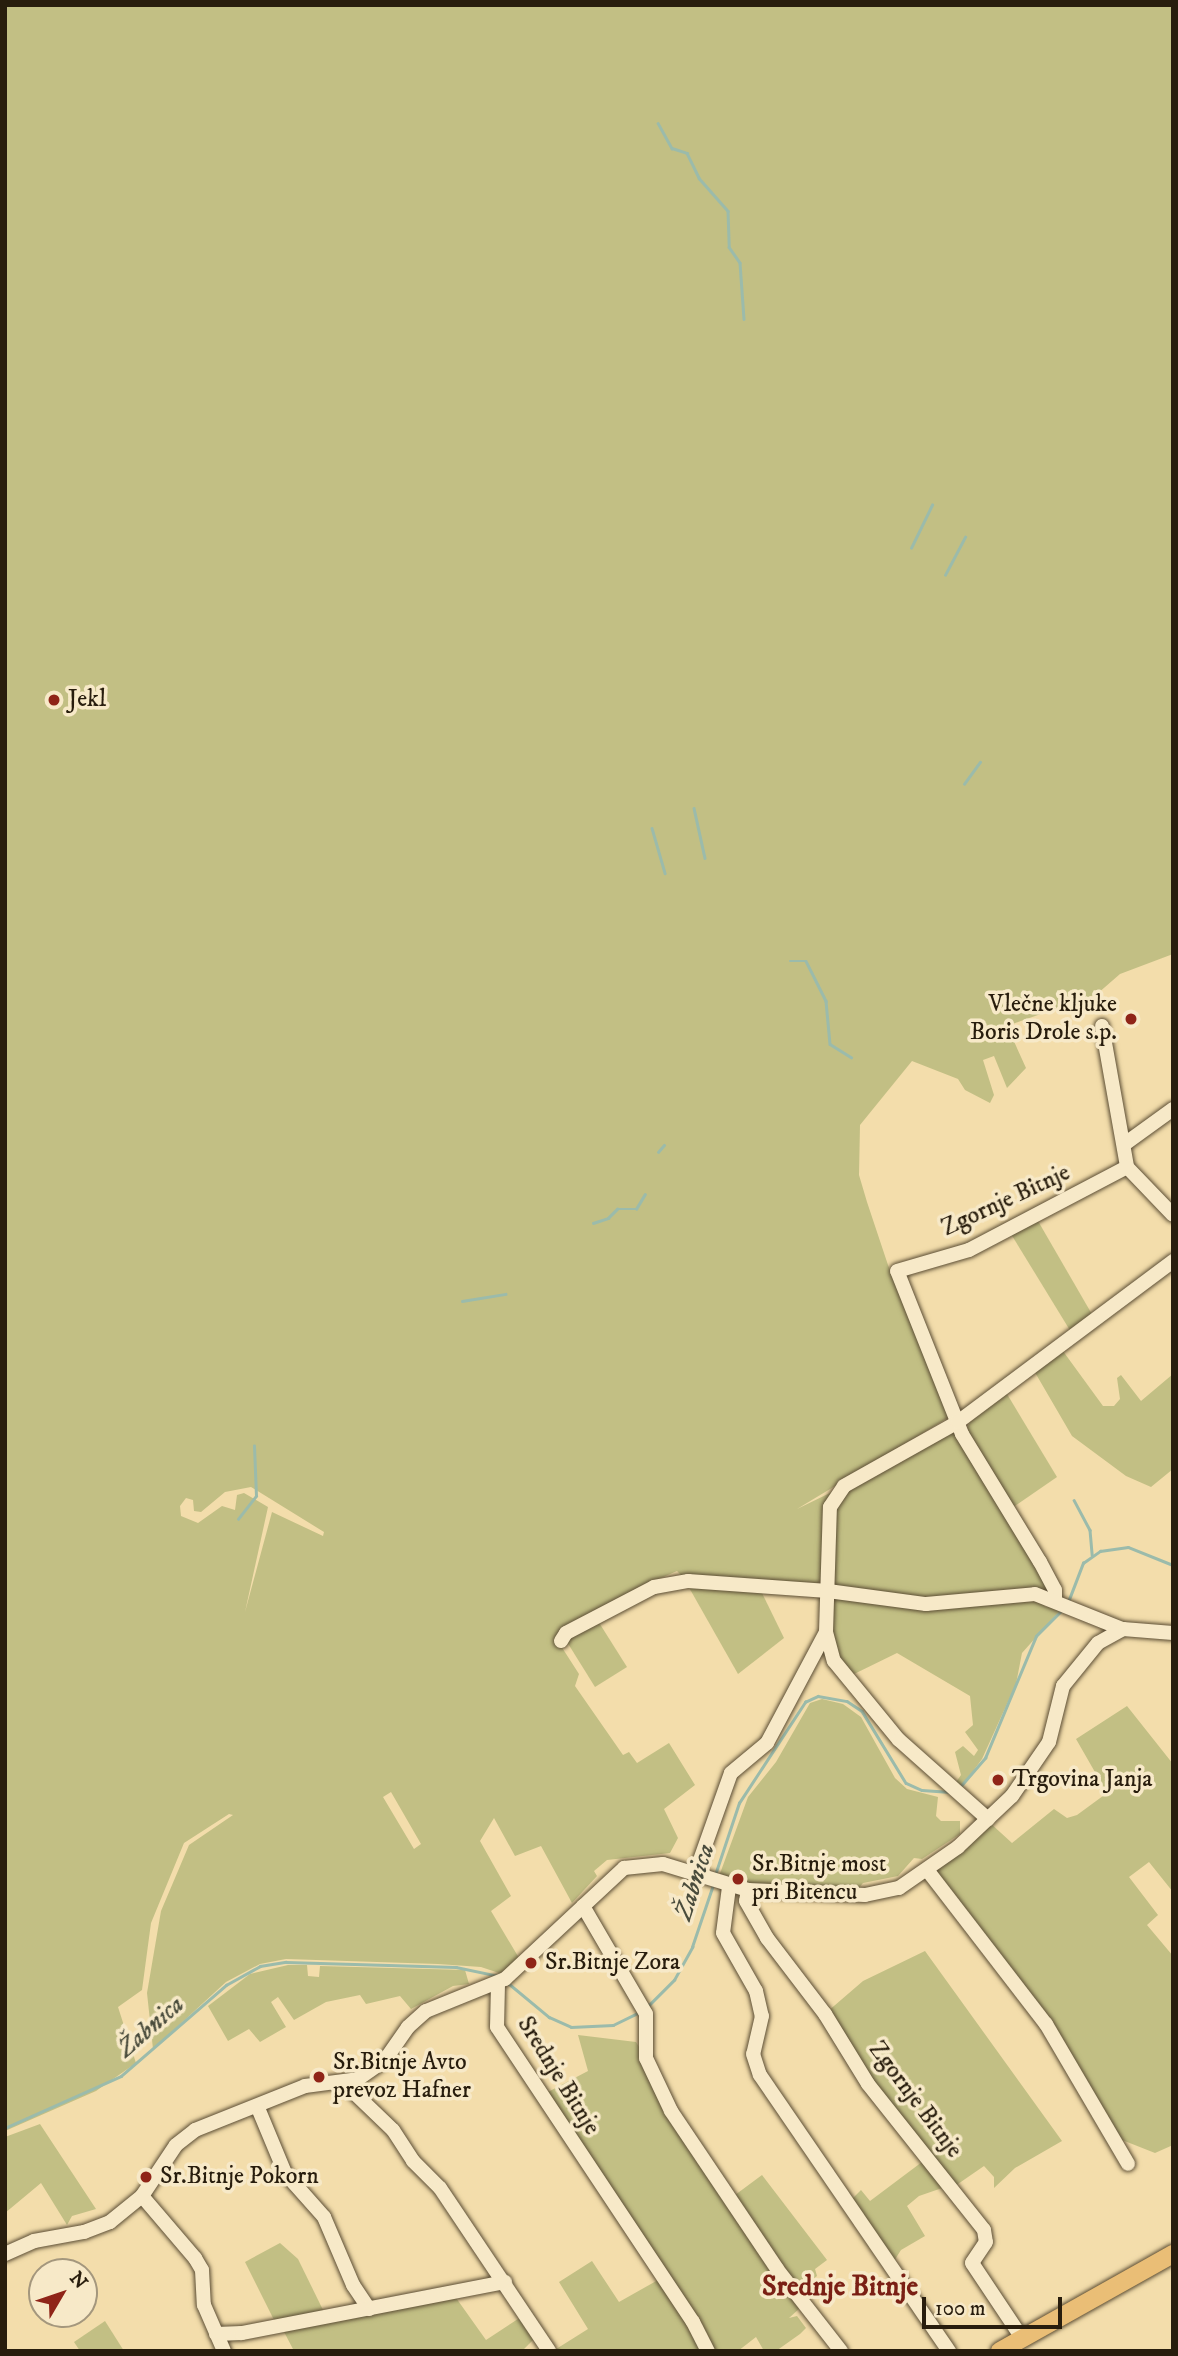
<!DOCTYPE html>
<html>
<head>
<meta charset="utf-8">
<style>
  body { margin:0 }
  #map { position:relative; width:1178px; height:2356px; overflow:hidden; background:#f3ddab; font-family:"IM FELL DW Pica",serif }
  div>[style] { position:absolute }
  .green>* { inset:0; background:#c2bf84 }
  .stream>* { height:2.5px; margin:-1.25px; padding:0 1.25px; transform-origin:1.25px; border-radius:1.25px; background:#9bbbab }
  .roads { filter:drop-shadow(0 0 2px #5b4d34) drop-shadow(0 0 2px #5b4d34) }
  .minor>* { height:14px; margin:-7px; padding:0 7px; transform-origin:7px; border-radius:7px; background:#f7e9c8 }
  .major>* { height:18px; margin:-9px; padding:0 9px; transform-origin:9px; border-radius:9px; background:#eabe76 }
  .dots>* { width:19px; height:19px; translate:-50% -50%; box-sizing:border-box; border:4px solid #f7e9c8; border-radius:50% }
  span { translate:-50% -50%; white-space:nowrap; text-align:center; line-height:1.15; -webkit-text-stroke:7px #f7e9c8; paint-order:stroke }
  .poi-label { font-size:24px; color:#281d0d }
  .left { translate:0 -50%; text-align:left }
  .right { translate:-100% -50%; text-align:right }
  .street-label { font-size:24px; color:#281d0d }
  .water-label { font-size:26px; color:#4a4c3c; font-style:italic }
  .quarter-label { font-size:28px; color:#7a1f14; font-weight:700 }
  .frame { position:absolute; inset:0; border:7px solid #281d0d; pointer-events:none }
  .north { position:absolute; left:28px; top:2258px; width:70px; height:70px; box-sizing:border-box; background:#f7e9c8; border:2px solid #a4977d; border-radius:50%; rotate:51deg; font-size:19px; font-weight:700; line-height:28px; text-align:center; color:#281d0d }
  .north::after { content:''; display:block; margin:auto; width:24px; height:32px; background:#8f2418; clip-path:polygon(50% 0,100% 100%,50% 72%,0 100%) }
  .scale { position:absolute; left:922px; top:2297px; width:140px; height:32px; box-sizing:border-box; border:4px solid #281d0d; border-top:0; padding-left:9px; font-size:21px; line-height:24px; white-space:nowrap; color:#281d0d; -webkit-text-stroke:5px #f7e9c8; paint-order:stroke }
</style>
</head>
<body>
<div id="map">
  <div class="green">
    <div style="clip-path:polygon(evenodd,5px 5px,1173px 5px,1173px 954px,1120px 974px,1097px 994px,1007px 1026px,1026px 1068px,1007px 1088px,994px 1056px,983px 1060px,994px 1095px,990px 1103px,965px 1090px,958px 1079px,912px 1061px,860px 1125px,859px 1175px,867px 1202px,888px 1265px,951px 1416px,797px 1509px,834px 1491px,824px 1578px,818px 1583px,684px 1578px,677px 1571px,643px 1586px,561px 1646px,579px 1674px,575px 1686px,623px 1755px,629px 1752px,637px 1763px,669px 1743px,695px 1785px,664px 1809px,678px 1838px,670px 1853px,607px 1860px,594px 1871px,597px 1876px,572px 1903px,541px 1846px,515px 1856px,494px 1818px,480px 1841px,511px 1896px,491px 1911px,519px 1958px,502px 1974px,481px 1967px,438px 1964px,286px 1959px,260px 1964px,226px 1982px,153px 2049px,147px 1993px,161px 1911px,189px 1845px,233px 1815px,229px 1814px,184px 1843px,151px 1923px,142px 1990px,118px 2007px,136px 2063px,96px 2091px,5px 2131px,5px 5px,251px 1487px,324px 1532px,323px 1536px,272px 1512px,245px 1612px,268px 1507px,244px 1493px,237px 1495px,235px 1510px,222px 1506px,198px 1523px,181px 1516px,180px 1506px,186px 1498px,193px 1500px,194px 1511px,201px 1512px,225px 1492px,251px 1487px,5px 5px,391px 1792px,421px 1844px,414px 1849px,383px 1797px,391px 1792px)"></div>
    <div style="clip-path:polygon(1038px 1221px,1093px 1316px,1071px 1332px,1011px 1234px)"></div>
    <div style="clip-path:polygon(1060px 1347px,1103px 1406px,1114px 1406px,1120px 1399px,1117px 1378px,1121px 1375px,1141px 1401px,1173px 1374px,1173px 1469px,1151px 1487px,1126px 1476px,1072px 1436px,1033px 1369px)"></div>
    <div style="clip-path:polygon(1007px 1394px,1057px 1477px,1009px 1510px,965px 1433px,970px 1422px)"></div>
    <div style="clip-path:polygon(955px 1426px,1050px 1591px,939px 1600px,830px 1588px,833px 1508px,846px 1486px)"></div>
    <div style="clip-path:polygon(687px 1584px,762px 1593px,784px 1638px,738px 1674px)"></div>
    <div style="clip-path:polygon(831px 1596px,925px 1607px,1035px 1598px,1046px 1607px,1062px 1608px,1022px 1653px,1016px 1684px,982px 1759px,959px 1790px,954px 1785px,961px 1775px,955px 1752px,963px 1746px,974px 1756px,978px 1750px,965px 1732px,973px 1725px,970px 1696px,897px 1653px,850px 1676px,831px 1648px)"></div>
    <div style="clip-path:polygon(598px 1621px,627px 1667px,595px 1687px,567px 1642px,568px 1636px)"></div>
    <div style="clip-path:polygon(822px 1699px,843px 1704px,861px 1717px,895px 1778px,907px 1789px,938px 1797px,936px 1816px,941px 1821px,960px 1821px,960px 1834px,922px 1859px,914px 1858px,898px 1876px,863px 1883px,857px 1890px,759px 1886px,718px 1879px,748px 1797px,776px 1762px,810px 1703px)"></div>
    <div style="clip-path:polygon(1127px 1706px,1173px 1764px,1173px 1892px,1149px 1862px,1129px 1877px,1158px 1915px,1147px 1925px,1173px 1956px,1173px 2145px,1155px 2153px,1117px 2138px,934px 1869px,989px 1822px,1012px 1843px,1054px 1809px,1067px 1818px,1077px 1815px,1107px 1793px,1076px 1739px)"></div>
    <div style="clip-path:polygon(925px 1951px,1062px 2141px,1015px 2168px,994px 2188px,994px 2177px,984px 2166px,955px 2186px,870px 2082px,827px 2012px,863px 1981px)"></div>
    <div style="clip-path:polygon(288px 1965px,307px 1965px,308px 1976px,319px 1977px,320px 1966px,465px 1970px,469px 1984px,453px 1986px,411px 2009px,400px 1996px,366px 2004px,360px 1995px,326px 2002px,294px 2020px,278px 1997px,271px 2002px,286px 2027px,260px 2042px,249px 2029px,228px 2041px,208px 2006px,250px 1974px)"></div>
    <div style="clip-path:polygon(578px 2035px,636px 2042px,800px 2308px,789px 2318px,797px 2316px,806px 2328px,800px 2334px,776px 2351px,764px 2351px,756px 2337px,738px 2351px,714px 2351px,544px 2094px,588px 2071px)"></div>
    <div style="clip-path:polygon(40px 2124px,96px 2209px,72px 2216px,67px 2225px,41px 2183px,5px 2213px,5px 2137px)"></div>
    <div style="clip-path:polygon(922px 2162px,945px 2187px,919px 2196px,907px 2206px,925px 2236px,901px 2250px,894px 2261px,852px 2199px,861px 2190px,870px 2201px)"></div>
    <div style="clip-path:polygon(762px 2175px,827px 2260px,815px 2269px,817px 2276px,798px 2290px,731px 2198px)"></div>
    <div style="clip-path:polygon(280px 2243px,298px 2259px,325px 2314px,276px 2324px,245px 2262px)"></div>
    <div style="clip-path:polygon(592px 2261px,619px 2302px,658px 2280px,703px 2351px,553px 2351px,588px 2329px,559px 2282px)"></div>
    <div style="clip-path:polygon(454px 2295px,486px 2340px,521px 2317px,535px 2338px,522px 2351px,294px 2351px,282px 2328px)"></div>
    <div style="clip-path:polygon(105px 2321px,124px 2351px,80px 2351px,74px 2342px)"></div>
  </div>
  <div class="stream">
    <div style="left:658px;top:123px;width:29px;rotate:61deg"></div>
    <div style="left:672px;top:148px;width:16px;rotate:18deg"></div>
    <div style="left:687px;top:153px;width:28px;rotate:64deg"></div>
    <div style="left:699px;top:178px;width:44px;rotate:48.7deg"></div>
    <div style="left:728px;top:211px;width:36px;rotate:88deg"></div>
    <div style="left:729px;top:247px;width:19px;rotate:55deg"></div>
    <div style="left:740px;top:263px;width:56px;rotate:85.9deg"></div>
    <div style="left:911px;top:548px;width:48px;rotate:-64deg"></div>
    <div style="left:945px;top:575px;width:43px;rotate:-62.2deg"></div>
    <div style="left:964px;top:784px;width:27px;rotate:-54deg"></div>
    <div style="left:694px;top:808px;width:51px;rotate:77.6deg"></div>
    <div style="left:652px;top:828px;width:47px;rotate:73.9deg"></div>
    <div style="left:790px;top:961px;width:16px"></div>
    <div style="left:806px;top:961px;width:45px;rotate:63.4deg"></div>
    <div style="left:826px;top:1001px;width:43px;rotate:84.7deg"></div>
    <div style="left:830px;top:1044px;width:25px;rotate:32deg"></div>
    <div style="left:658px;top:1152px;width:9px;rotate:-49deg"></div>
    <div style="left:593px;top:1223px;width:16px;rotate:-18deg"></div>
    <div style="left:608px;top:1218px;width:13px;rotate:-45deg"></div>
    <div style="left:617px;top:1209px;width:19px"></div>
    <div style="left:636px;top:1209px;width:17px;rotate:-59deg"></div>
    <div style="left:462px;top:1301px;width:44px;rotate:-9.2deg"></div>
    <div style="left:1074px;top:1500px;width:34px;rotate:62deg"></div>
    <div style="left:1090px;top:1530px;width:25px;rotate:85deg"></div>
    <div style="left:238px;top:1519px;width:29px;rotate:-52deg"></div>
    <div style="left:256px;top:1496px;width:50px;rotate:-92.3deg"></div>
    <div style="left:1068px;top:1602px;width:42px;rotate:-69deg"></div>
    <div style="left:1083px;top:1563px;width:21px;rotate:-35deg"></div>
    <div style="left:1100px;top:1551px;width:28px;rotate:-8deg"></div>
    <div style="left:1128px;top:1547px;width:48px;rotate:21.8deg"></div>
    <div style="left:959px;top:1788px;width:40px;rotate:-49deg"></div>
    <div style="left:985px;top:1758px;width:132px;rotate:-67.3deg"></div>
    <div style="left:1036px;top:1636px;width:37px;rotate:-45deg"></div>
    <div style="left:715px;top:1875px;width:76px;rotate:-71.6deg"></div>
    <div style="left:739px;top:1803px;width:121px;rotate:-56.8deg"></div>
    <div style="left:805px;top:1702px;width:14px;rotate:-25deg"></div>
    <div style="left:818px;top:1696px;width:29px;rotate:10deg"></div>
    <div style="left:847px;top:1701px;width:18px;rotate:34deg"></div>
    <div style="left:862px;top:1711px;width:84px;rotate:58.6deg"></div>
    <div style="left:906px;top:1783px;width:17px;rotate:24deg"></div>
    <div style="left:922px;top:1790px;width:28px;rotate:4deg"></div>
    <div style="left:507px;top:1982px;width:55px;rotate:39.8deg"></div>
    <div style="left:549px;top:2017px;width:24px;rotate:24deg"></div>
    <div style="left:571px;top:2027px;width:42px;rotate:-2.7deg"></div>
    <div style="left:613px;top:2025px;width:30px;rotate:-26deg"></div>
    <div style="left:648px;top:2006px;width:37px;rotate:-45deg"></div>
    <div style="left:674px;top:1980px;width:38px;rotate:-61deg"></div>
    <div style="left:692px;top:1947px;width:65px;rotate:-71.3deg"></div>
    <div style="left:5px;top:2128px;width:127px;rotate:-24.1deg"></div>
    <div style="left:121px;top:2076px;width:139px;rotate:-40.9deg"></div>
    <div style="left:226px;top:1985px;width:39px;rotate:-29deg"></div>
    <div style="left:260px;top:1966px;width:26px;rotate:-9deg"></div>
    <div style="left:286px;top:1962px;width:170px;rotate:1.7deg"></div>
    <div style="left:456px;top:1967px;width:44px;rotate:11.8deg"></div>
  </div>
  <div class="roads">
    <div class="minor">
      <div style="left:1102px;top:1026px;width:143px;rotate:79.9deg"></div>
      <div style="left:1126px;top:1143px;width:58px;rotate:-35.9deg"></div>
      <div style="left:1055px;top:1599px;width:9px;rotate:-90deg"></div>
      <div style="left:1055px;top:1590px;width:32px;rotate:-118deg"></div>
      <div style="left:1040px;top:1562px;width:150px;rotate:-121.4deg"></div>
      <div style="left:962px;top:1434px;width:175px;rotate:-111.7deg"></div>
      <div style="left:897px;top:1271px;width:75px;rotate:-16.3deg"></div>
      <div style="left:969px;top:1250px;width:178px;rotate:-27.7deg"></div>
      <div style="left:1127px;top:1167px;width:66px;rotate:46.2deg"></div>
      <div style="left:826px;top:1632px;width:30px;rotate:75deg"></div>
      <div style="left:834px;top:1661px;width:102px;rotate:50.6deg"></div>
      <div style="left:899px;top:1740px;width:119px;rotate:41.6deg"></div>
      <div style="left:561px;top:1641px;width:9px;rotate:-58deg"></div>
      <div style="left:566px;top:1633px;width:99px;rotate:-27.6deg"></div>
      <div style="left:654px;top:1587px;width:35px;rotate:-10deg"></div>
      <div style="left:688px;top:1581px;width:140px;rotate:4.1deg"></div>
      <div style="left:828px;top:1591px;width:99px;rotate:7.6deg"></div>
      <div style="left:926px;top:1604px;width:109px;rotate:-5.2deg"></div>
      <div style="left:1035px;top:1594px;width:94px;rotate:21.9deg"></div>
      <div style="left:928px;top:1871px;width:193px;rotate:52.4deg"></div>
      <div style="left:1046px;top:2024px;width:162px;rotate:59.6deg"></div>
      <div style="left:695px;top:1874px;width:107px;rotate:-70.4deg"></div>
      <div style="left:731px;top:1773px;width:47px;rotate:-39.8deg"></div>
      <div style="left:767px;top:1743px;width:126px;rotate:-62deg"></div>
      <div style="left:826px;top:1632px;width:125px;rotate:-88.2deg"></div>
      <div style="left:830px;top:1507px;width:25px;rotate:-56deg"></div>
      <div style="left:844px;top:1486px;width:131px;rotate:-29.3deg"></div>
      <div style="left:958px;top:1422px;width:269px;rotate:-36.8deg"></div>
      <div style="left:729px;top:1887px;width:46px;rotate:97.4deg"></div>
      <div style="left:723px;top:1933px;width:67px;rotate:60.4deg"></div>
      <div style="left:756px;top:1991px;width:26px;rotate:77deg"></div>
      <div style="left:762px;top:2016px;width:39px;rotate:103deg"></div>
      <div style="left:753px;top:2054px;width:22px;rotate:72deg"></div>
      <div style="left:760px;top:2075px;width:335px;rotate:55.6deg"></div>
      <div style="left:748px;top:1890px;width:11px;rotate:100deg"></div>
      <div style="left:746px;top:1901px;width:43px;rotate:60.4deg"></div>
      <div style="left:767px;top:1938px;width:96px;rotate:52.7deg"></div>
      <div style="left:825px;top:2014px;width:82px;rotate:58.4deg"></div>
      <div style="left:868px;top:2084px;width:186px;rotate:51.5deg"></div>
      <div style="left:984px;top:2230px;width:12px;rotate:81deg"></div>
      <div style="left:986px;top:2242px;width:25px;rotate:124deg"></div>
      <div style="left:972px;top:2263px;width:90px;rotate:56.3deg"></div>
      <div style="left:583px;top:1906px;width:125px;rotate:59.7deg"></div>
      <div style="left:646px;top:2014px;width:44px;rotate:90deg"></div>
      <div style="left:646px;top:2058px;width:59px;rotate:64.7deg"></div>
      <div style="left:671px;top:2111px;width:190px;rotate:56.1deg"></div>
      <div style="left:777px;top:2269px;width:104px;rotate:52deg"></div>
      <div style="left:498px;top:1984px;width:43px;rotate:91.3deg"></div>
      <div style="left:497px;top:2027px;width:354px;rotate:56.4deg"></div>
      <div style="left:693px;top:2322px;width:33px;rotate:63deg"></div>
      <div style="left:345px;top:2084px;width:66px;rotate:43.8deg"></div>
      <div style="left:393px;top:2130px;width:37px;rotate:57deg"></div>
      <div style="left:413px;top:2161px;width:38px;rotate:45deg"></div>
      <div style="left:440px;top:2188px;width:196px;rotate:56.2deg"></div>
      <div style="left:258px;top:2108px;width:70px;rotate:67.4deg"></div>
      <div style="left:285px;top:2173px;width:59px;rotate:48.4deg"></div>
      <div style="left:324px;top:2217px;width:74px;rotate:66.9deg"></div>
      <div style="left:353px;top:2285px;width:29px;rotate:56deg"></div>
      <div style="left:142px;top:2196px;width:82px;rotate:49.5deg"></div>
      <div style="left:195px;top:2258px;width:14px;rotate:60deg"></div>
      <div style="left:202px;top:2270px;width:35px;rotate:87deg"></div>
      <div style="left:204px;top:2305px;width:50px;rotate:66.5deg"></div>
      <div style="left:5px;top:2254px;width:32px;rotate:-24deg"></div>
      <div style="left:34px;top:2241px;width:51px;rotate:-10.2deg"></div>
      <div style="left:84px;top:2232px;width:28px;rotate:-21deg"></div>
      <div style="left:110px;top:2222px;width:41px;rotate:-39.1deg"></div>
      <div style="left:142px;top:2196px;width:61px;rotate:-56.3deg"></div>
      <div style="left:176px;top:2145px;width:24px;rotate:-38deg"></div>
      <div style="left:195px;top:2130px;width:118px;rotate:-21.8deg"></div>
      <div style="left:305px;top:2086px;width:53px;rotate:-7.5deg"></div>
      <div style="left:358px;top:2079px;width:33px;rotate:-35deg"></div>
      <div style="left:385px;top:2060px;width:40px;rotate:-55.1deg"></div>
      <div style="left:408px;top:2027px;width:24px;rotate:-42deg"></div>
      <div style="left:426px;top:2011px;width:85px;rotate:-22.1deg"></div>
      <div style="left:505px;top:1979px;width:163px;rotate:-43deg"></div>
      <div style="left:624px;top:1868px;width:39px;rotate:-6deg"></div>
      <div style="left:663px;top:1864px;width:89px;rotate:17deg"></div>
      <div style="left:748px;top:1890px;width:117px;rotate:2.4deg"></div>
      <div style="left:865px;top:1895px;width:35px;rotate:-12deg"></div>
      <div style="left:899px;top:1888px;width:72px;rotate:-34.8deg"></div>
      <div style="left:958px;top:1847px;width:74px;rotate:-43.4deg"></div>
      <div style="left:1012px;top:1796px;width:65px;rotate:-55.6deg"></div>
      <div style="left:1049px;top:1742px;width:58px;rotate:-76deg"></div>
      <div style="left:1063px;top:1686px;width:55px;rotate:-50.9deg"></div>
      <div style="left:1098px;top:1643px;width:29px;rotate:-29deg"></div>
      <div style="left:1123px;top:1629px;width:50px;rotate:4.6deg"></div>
      <div style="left:216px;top:2334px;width:26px;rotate:-2deg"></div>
      <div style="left:242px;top:2333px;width:268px;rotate:-11deg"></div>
    </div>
    <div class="major">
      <div style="left:1000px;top:2351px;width:198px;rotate:-29.3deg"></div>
    </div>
  </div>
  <div class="dots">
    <div style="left:54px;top:700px;background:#8f2418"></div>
    <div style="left:1131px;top:1019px;background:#8f2418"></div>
    <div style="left:998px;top:1780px;background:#8f2418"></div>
    <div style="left:738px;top:1879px;background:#8f2418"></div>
    <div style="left:531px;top:1963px;background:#8f2418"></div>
    <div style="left:319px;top:2077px;background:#8f2418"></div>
    <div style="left:146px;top:2177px;background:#8f2418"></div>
  </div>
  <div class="poi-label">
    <span class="left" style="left:68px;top:700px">Jekl</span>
    <span class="right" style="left:1117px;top:1019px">Vlečne kljuke<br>Boris Drole s.p.</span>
    <span class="left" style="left:1012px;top:1780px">Trgovina Janja</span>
    <span class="left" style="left:752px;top:1879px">Sr.Bitnje most<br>pri Bitencu</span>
    <span class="left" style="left:545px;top:1963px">Sr.Bitnje Zora</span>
    <span class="left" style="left:333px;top:2077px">Sr.Bitnje Avto<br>prevoz Hafner</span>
    <span class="left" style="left:160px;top:2177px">Sr.Bitnje Pokorn</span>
  </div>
  <div class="street-label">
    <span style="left:1006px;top:1201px;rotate:-25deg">Zgornje Bitnje</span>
    <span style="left:558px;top:2076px;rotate:58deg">Srednje Bitnje</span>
    <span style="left:915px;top:2100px;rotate:53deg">Zgornje Bitnje</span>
  </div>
  <div class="water-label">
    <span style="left:695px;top:1882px;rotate:-72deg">Žabnica</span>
    <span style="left:151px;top:2027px;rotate:-41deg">Žabnica</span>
  </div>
  <div class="quarter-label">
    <span style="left:840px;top:2287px">Srednje Bitnje</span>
  </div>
  <div class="frame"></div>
  <div class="north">N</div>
  <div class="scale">100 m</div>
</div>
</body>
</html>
